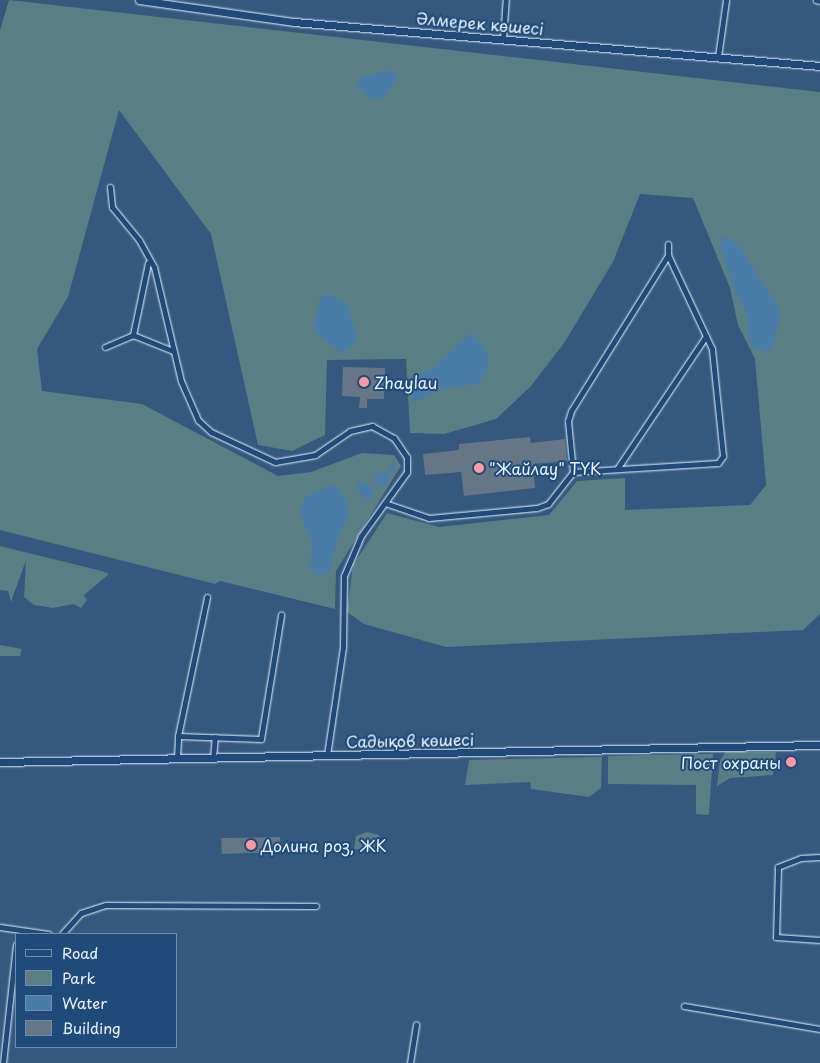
<!DOCTYPE html>
<html>
<head>
<meta charset="utf-8">
<style>
  body { margin:0 }
  #map { position:relative; width:820px; height:1063px; overflow:hidden; background:#34587e; font-family:"Playpen Sans",sans-serif }
  div>[style] { position:absolute }
  .green>* { inset:0; background:#597e84 }
  .water>* { inset:0; background:#4a7ca8 }
  .building>* { inset:0; background:#657786 }
  .roads { filter:drop-shadow(0 0 1px #e8f1f8) drop-shadow(0 0 1px #e8f1f8) }
  .minor>* { height:5px; margin:-2.5px; padding:0 2.5px; transform-origin:2.5px; border-radius:2.5px; background:#1f4a7a }
  .tertiary>* { height:7px; margin:-3.5px; padding:0 3.5px; transform-origin:3.5px; border-radius:3.5px; background:#1f4a7a }
  .dots>* { width:14px; height:14px; translate:-50% -50%; box-sizing:border-box; border:2px solid #1f4a7a; border-radius:50% }
  span { translate:-50% -50%; white-space:nowrap; text-align:center; line-height:1.15; -webkit-text-stroke:4px #1f4a7a; paint-order:stroke }
  .street-label { font-size:16px; color:#e8f1f8 }
  .poi-label { font-size:16px; color:#e8f1f8 }
  .left { translate:0 -50%; text-align:left }
  .right { translate:-100% -50%; text-align:right }
  .legend { position:absolute; left:15px; top:933px; width:162px; height:115px; box-sizing:border-box; background:#1f4a7a; border:1px solid #6f8dac; margin:0; padding:6px 9px; list-style:none; font-size:15px; color:#e8f1f8 }
  .legend li { display:flex; align-items:center; gap:10px; height:25px }
  .legend b { width:25px; border:1px solid #6f8dac }
</style>
</head>
<body>
<div id="map">
  <div class="green">
    <div style="clip-path:polygon(9px 0,820px 92px,820px 614px,803px 630px,446px 647px,364px 624px,347px 612px,353px 565px,387px 513px,439px 527px,549px 515px,577px 481px,625px 478px,625px 510px,750px 505px,766px 485px,755px 359px,738px 325px,730px 288px,693px 198px,640px 194px,613px 262px,564px 343px,531px 386px,496px 419px,444px 434px,410px 433px,406px 359px,327px 360px,325px 435px,292px 451px,258px 445px,211px 234px,119px 110px,68px 297px,37px 349px,42px 391px,142px 404px,278px 476px,311px 472px,362px 453px,394px 455px,401px 466px,336px 571px,335px 609px,220px 581px,215px 584px,0 530px,0 30px)"></div>
    <div style="clip-path:polygon(0 546px,102px 571px,109px 574px,84px 595px,87px 600px,81px 608px,74px 604px,53px 608px,34px 605px,24px 597px,26px 560px,11px 602px,8px 591px,0 590px)"></div>
    <div style="clip-path:polygon(0 645px,22px 649px,20px 656px,0 656px)"></div>
    <div style="clip-path:polygon(725px 752px,776px 752px,773px 775px,730px 778px,717px 786px,720px 761px)"></div>
    <div style="clip-path:polygon(713px 754px,709px 815px,696px 814px,696px 785px,608px 784px,608px 756px)"></div>
    <div style="clip-path:polygon(602px 757px,601px 788px,589px 797px,531px 789px,530px 782px,465px 785px,469px 760px)"></div>
    <div style="clip-path:polygon(367px 832px,379px 835px,382px 852px,354px 849px,356px 836px)"></div>
  </div>
  <div class="water">
    <div style="clip-path:polygon(391px 70px,399px 75px,382px 99px,369px 98px,357px 86px,361px 77px)"></div>
    <div style="clip-path:polygon(722px 236px,738px 244px,777px 304px,780px 318px,773px 347px,768px 351px,754px 349px,750px 342px,745px 307px,737px 297px,721px 250px)"></div>
    <div style="clip-path:polygon(328px 294px,347px 304px,355px 331px,356px 342px,342px 353px,313px 330px,320px 298px)"></div>
    <div style="clip-path:polygon(470px 333px,482px 344px,488px 357px,488px 371px,482px 379px,476px 384px,434px 390px,424px 399px,415px 400px,410px 394px,419px 375px,435px 367px)"></div>
    <div style="clip-path:polygon(392px 465px,397px 466px,388px 475px,388px 483px,382px 487px,375px 484px,374px 473px,386px 473px)"></div>
    <div style="clip-path:polygon(359px 481px,369px 484px,375px 493px,368px 501px,357px 490px)"></div>
    <div style="clip-path:polygon(329px 485px,337px 487px,345px 498px,349px 515px,337px 539px,330px 570px,327px 574px,315px 575px,310px 568px,312px 544px,300px 511px,306px 497px)"></div>
  </div>
  <div class="building">
    <div style="clip-path:polygon(343px 367px,385px 368px,384px 399px,367px 399px,367px 408px,359px 408px,360px 397px,342px 396px)"></div>
    <div style="clip-path:polygon(530px 437px,531px 443px,565px 439px,567px 461px,533px 464px,535px 488px,464px 496px,461px 472px,425px 475px,423px 454px,459px 450px,459px 444px)"></div>
    <div style="clip-path:polygon(280px 837px,281px 852px,222px 854px,221px 838px)"></div>
  </div>
  <div class="roads">
    <div class="minor">
      <div style="left:816px;top:0;width:4px;rotate:14deg"></div>
      <div style="left:503px;top:39px;width:39px;rotate:-86deg"></div>
      <div style="left:718px;top:57px;width:58px;rotate:-82deg"></div>
      <div style="left:110px;top:187px;width:20px;rotate:84deg"></div>
      <div style="left:112px;top:207px;width:43px;rotate:50.7deg"></div>
      <div style="left:139px;top:240px;width:31px;rotate:61deg"></div>
      <div style="left:154px;top:267px;width:117px;rotate:76.7deg"></div>
      <div style="left:181px;top:381px;width:43px;rotate:66.4deg"></div>
      <div style="left:198px;top:420px;width:18px;rotate:43deg"></div>
      <div style="left:211px;top:432px;width:71px;rotate:25.1deg"></div>
      <div style="left:275px;top:462px;width:41px;rotate:-9.9deg"></div>
      <div style="left:315px;top:455px;width:42px;rotate:-34.4deg"></div>
      <div style="left:350px;top:431px;width:23px;rotate:-13deg"></div>
      <div style="left:372px;top:426px;width:25px;rotate:29deg"></div>
      <div style="left:394px;top:438px;width:23px;rotate:56deg"></div>
      <div style="left:407px;top:457px;width:15px;rotate:90deg"></div>
      <div style="left:407px;top:472px;width:79px;rotate:125.7deg"></div>
      <div style="left:361px;top:536px;width:43px;rotate:113deg"></div>
      <div style="left:344px;top:576px;width:71px;rotate:90.8deg"></div>
      <div style="left:343px;top:647px;width:110px;rotate:98.4deg"></div>
      <div style="left:148px;top:263px;width:74px;rotate:101.8deg"></div>
      <div style="left:133px;top:335px;width:43px;rotate:21.8deg"></div>
      <div style="left:105px;top:347px;width:30px;rotate:-23deg"></div>
      <div style="left:617px;top:469px;width:160px;rotate:-56.2deg"></div>
      <div style="left:573px;top:472px;width:51px;rotate:-95.6deg"></div>
      <div style="left:568px;top:421px;width:10px;rotate:-73deg"></div>
      <div style="left:571px;top:411px;width:184px;rotate:-58.1deg"></div>
      <div style="left:385px;top:503px;width:46px;rotate:18.8deg"></div>
      <div style="left:429px;top:518px;width:108px;rotate:-5.3deg"></div>
      <div style="left:537px;top:508px;width:12px;rotate:-20deg"></div>
      <div style="left:548px;top:504px;width:41px;rotate:-52deg"></div>
      <div style="left:573px;top:472px;width:145px;rotate:-3.6deg"></div>
      <div style="left:718px;top:463px;width:9px;rotate:-54deg"></div>
      <div style="left:723px;top:456px;width:108px;rotate:-95.9deg"></div>
      <div style="left:712px;top:349px;width:104px;rotate:-115.1deg"></div>
      <div style="left:668px;top:255px;width:11px;rotate:-90deg"></div>
      <div style="left:178px;top:736px;width:142px;rotate:-78.2deg"></div>
      <div style="left:177px;top:758px;width:22px;rotate:-87deg"></div>
      <div style="left:178px;top:736px;width:83px;rotate:2.1deg"></div>
      <div style="left:261px;top:739px;width:126px;rotate:-80.8deg"></div>
      <div style="left:213px;top:758px;width:21px;rotate:-85deg"></div>
      <div style="left:820px;top:857px;width:19px;rotate:177deg"></div>
      <div style="left:801px;top:858px;width:25px;rotate:159deg"></div>
      <div style="left:778px;top:867px;width:70px;rotate:91.6deg"></div>
      <div style="left:776px;top:937px;width:44px;rotate:3.9deg"></div>
      <div style="left:0;top:927px;width:49px;rotate:8.1deg"></div>
      <div style="left:62px;top:934px;width:28px;rotate:-48deg"></div>
      <div style="left:81px;top:913px;width:26px;rotate:-18deg"></div>
      <div style="left:106px;top:905px;width:210px;rotate:0.3deg"></div>
      <div style="left:684px;top:1006px;width:138px;rotate:9.6deg"></div>
      <div style="left:3px;top:1063px;width:119px;rotate:-83.7deg"></div>
      <div style="left:410px;top:1063px;width:39px;rotate:-81deg"></div>
    </div>
    <div class="tertiary">
      <div style="left:139px;top:0;width:157px;rotate:8.1deg"></div>
      <div style="left:294px;top:22px;width:528px;rotate:4.78deg"></div>
      <div style="left:0;top:762px;width:820px;rotate:-1.19deg"></div>
    </div>
  </div>
  <div class="dots">
    <div style="left:364px;top:382px;background:#ff9aa2"></div>
    <div style="left:479px;top:468px;background:#ff9aa2"></div>
    <div style="left:791px;top:762px;background:#ff9aa2"></div>
    <div style="left:251px;top:845px;background:#ff9aa2"></div>
  </div>
  <div class="street-label">
    <span style="left:480px;top:23px;rotate:5deg">Әлмерек көшесі</span>
    <span style="left:410px;top:740px;rotate:-1deg">Садықов көшесі</span>
  </div>
  <div class="poi-label">
    <span class="left" style="left:374px;top:382px">Zhaylau</span>
    <span class="left" style="left:489px;top:468px">"Жайлау" ТҮК</span>
    <span class="right" style="left:781px;top:762px">Пост охраны</span>
    <span class="left" style="left:261px;top:845px">Долина роз, ЖК</span>
  </div>
  <ul class="legend">
  <li><b style="height:6px;background:#1f4a7a"></b>Road</li>
  <li><b style="height:14px;background:#597e84"></b>Park</li>
  <li><b style="height:14px;background:#4a7ca8"></b>Water</li>
  <li><b style="height:14px;background:#657786"></b>Building</li>
  </ul>
</div>
</body>
</html>
